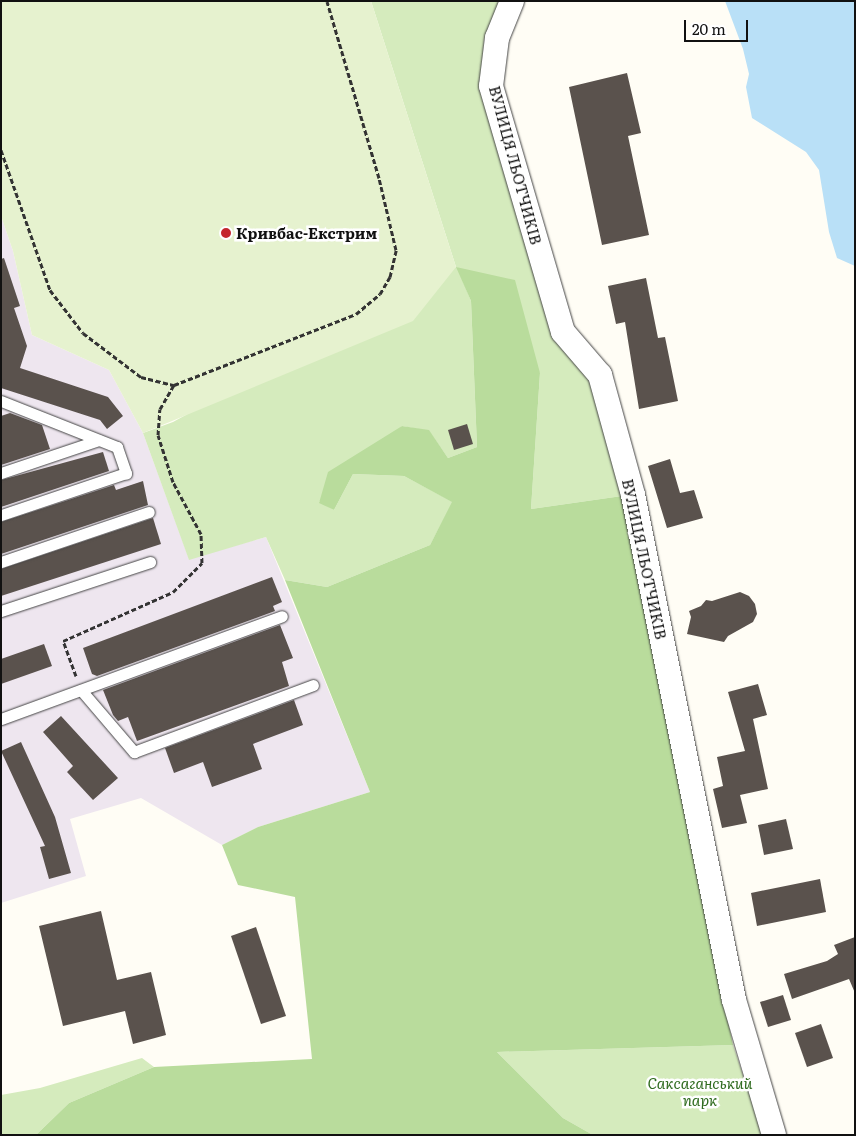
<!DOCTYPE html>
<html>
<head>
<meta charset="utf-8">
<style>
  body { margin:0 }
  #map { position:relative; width:856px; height:1136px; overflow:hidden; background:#fffdf5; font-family:Literata,serif }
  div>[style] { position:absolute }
  .industrial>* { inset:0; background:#eee6ef }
  .green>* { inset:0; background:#d5ebbd }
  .forest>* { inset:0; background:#b9dc9c }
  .pitch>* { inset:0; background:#e6f2cf }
  .water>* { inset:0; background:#b9e0f7 }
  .building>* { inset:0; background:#5a524d }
  .path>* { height:3px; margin-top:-1.5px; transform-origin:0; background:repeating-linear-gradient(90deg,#333 0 5px,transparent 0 7.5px) }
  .roads { filter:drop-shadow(0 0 1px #444) drop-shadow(0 0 1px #444) }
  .service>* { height:11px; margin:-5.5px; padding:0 5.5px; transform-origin:5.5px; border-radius:5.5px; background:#fff }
  .minor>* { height:24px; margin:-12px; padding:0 12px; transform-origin:12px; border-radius:12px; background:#fff }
  .dots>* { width:14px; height:14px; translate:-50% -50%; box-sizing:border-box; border:2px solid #fff; border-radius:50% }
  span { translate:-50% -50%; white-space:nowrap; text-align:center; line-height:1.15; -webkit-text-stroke:5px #fff; paint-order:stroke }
  .street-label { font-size:15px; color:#111 }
  .poi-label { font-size:15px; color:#111; font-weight:700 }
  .left { translate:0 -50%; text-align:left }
  .park-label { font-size:15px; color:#2f6b1f; font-style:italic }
  .frame { position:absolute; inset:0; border:2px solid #111; pointer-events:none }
  .scale { position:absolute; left:684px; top:20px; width:64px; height:22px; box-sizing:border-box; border:2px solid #111; border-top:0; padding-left:6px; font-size:15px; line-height:18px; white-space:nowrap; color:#111; -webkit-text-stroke:4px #fff; paint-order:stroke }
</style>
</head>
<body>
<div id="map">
  <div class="industrial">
    <div style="clip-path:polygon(1px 216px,13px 251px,32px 335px,109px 370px,143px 433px,189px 559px,266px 537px,370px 792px,258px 827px,222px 845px,141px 798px,70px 819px,86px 876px,1px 903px)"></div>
  </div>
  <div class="green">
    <div style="clip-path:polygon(371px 1px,529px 1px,496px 10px,484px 39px,481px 88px,551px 334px,593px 381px,622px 496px,531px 509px,540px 373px,457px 267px,471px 301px,477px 447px,448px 458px,429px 431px,402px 426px,319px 502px,334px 510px,353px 474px,404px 476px,453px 502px,430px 545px,327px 587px,285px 580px,266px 537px,189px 560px,143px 433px,173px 422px,456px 267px)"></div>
    <div style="clip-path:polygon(733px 1045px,763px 1135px,593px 1135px,563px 1118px,497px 1052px)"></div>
    <div style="clip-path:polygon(142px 1058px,154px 1067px,69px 1103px,36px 1135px,1px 1135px,1px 1095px,40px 1088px)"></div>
  </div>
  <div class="forest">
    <div style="clip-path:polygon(456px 267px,515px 280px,540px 373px,531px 509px,622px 496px,733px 1045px,497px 1052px,563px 1118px,593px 1135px,36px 1135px,69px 1103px,154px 1067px,312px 1059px,295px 897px,238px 885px,222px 845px,258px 827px,370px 792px,285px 580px,327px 587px,430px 545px,452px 502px,404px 476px,353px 474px,334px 510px,319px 503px,328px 472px,402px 426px,429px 430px,448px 458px,477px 447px,471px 301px)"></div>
  </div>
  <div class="pitch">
    <div style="clip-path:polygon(1px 1px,371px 1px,456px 267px,413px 321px,143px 433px,109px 370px,32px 335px,13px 251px,1px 216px)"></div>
  </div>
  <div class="water">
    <div style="clip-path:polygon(725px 1px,855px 1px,855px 266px,837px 258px,829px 232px,819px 170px,806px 152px,752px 118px,746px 87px,749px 74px,743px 49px)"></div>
  </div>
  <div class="building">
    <div style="clip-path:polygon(627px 73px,641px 133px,628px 136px,649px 235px,602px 245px,569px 87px)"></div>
    <div style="clip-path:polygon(4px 258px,20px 306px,14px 308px,27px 346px,20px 368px,108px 397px,123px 416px,107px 429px,100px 420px,1px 388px,1px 259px)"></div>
    <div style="clip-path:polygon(646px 278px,658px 338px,665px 337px,678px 401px,639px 409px,625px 322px,616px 324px,608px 286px)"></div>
    <div style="clip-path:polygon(10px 413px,42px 425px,50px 449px,1px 465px,1px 416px)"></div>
    <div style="clip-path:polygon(467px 424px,473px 444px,454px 450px,448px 430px)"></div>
    <div style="clip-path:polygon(103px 452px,109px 471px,1px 507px,1px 480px)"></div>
    <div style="clip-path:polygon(670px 459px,680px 493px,694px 490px,703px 518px,667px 528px,648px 466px)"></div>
    <div style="clip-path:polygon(143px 481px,148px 505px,1px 554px,1px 522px,114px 485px,116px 490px)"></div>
    <div style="clip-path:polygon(153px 518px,161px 544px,1px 596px,1px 569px)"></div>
    <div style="clip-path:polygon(272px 577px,282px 602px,273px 606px,275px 611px,97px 676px,92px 674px,83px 648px)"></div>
    <div style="clip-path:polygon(740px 592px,749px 596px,755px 604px,757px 614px,753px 622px,728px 636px,724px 642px,687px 634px,691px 617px,689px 611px,701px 606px,706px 600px,712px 601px)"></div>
    <div style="clip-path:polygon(280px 625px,293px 658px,282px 662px,289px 686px,137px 741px,128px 717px,118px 721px,113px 715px,103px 690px)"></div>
    <div style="clip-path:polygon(44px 644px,52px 666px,1px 684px,1px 659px)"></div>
    <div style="clip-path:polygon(758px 684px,767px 715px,753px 719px,768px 789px,740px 795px,747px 823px,722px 828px,713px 789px,723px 786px,717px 757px,745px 751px,728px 692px)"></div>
    <div style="clip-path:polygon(294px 700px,303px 725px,253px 744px,262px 769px,212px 787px,203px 762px,174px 773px,165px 748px)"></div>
    <div style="clip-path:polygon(61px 716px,118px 778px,93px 800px,67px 772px,73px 766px,43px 732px)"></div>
    <div style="clip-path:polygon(21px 742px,55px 817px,71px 873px,49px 879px,40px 847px,45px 846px,1px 751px)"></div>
    <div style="clip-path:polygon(786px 819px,793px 849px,764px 855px,758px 825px)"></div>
    <div style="clip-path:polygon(820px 879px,826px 912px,757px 926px,751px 893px)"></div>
    <div style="clip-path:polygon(101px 911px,117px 980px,151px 972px,166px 1035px,133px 1044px,125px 1011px,63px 1026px,39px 926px)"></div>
    <div style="clip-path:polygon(256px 927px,286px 1016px,261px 1024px,231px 936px)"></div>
    <div style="clip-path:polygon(855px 937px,855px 993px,849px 979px,792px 999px,784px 974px,827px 961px,838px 954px,834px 945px)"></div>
    <div style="clip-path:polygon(783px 995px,791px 1020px,768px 1027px,760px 1002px)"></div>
    <div style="clip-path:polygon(821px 1024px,833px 1058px,807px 1067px,795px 1033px)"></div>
  </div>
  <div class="path">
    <div style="left:1px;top:150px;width:148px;rotate:70.7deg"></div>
    <div style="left:50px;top:290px;width:54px;rotate:52.5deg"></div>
    <div style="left:83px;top:333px;width:73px;rotate:37.2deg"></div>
    <div style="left:141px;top:377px;width:34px;rotate:14deg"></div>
    <div style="left:76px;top:676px;width:37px;rotate:-110deg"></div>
    <div style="left:63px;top:641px;width:120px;rotate:-24deg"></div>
    <div style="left:173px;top:592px;width:41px;rotate:-45deg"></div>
    <div style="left:202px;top:563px;width:29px;rotate:-92deg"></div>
    <div style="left:201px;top:534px;width:59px;rotate:-118.3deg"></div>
    <div style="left:173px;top:482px;width:49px;rotate:-107.7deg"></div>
    <div style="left:158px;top:435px;width:26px;rotate:-86deg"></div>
    <div style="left:160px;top:409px;width:28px;rotate:-60deg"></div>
    <div style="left:174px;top:385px;width:195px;rotate:-21.3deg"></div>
    <div style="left:356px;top:314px;width:31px;rotate:-40deg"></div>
    <div style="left:380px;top:294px;width:20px;rotate:-60deg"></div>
    <div style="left:390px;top:277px;width:28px;rotate:-77deg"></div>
    <div style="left:396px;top:250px;width:74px;rotate:-103.3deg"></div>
    <div style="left:379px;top:178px;width:184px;rotate:-106.4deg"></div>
  </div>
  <div class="roads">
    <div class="service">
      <div style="left:1px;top:401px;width:125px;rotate:21.6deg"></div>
      <div style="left:117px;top:447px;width:28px;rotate:71deg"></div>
      <div style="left:126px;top:473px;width:132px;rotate:161.4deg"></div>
      <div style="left:1px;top:473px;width:103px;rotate:-18.6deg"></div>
      <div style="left:1px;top:562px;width:156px;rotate:-18.7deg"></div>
      <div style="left:1px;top:611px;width:157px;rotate:-18.2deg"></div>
      <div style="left:81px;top:690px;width:82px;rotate:49.5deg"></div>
      <div style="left:134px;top:752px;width:191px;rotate:-20.5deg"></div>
      <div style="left:1px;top:719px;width:299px;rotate:-20.1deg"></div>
    </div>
    <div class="minor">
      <div style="left:512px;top:1px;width:40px;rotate:112deg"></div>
      <div style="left:497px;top:38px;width:48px;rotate:97.1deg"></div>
      <div style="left:491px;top:86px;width:256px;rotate:73.7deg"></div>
      <div style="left:563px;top:332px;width:57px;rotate:49.3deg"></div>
      <div style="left:600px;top:375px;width:124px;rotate:74.6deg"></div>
      <div style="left:633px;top:495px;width:515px;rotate:78.69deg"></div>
      <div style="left:734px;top:1000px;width:141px;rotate:73.5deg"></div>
    </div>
  </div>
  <div class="dots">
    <div style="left:226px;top:233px;background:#c4262e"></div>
  </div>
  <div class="street-label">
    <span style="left:516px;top:165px;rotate:75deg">ВУЛИЦЯ ЛЬОТЧИКІВ</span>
    <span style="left:645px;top:559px;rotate:78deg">ВУЛИЦЯ ЛЬОТЧИКІВ</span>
  </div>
  <div class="poi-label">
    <span class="left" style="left:236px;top:233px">Кривбас-Екстрим</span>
  </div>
  <div class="park-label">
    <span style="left:700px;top:1091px">Саксаганський<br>парк</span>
  </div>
  <div class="frame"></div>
  <div class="scale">20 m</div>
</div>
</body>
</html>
